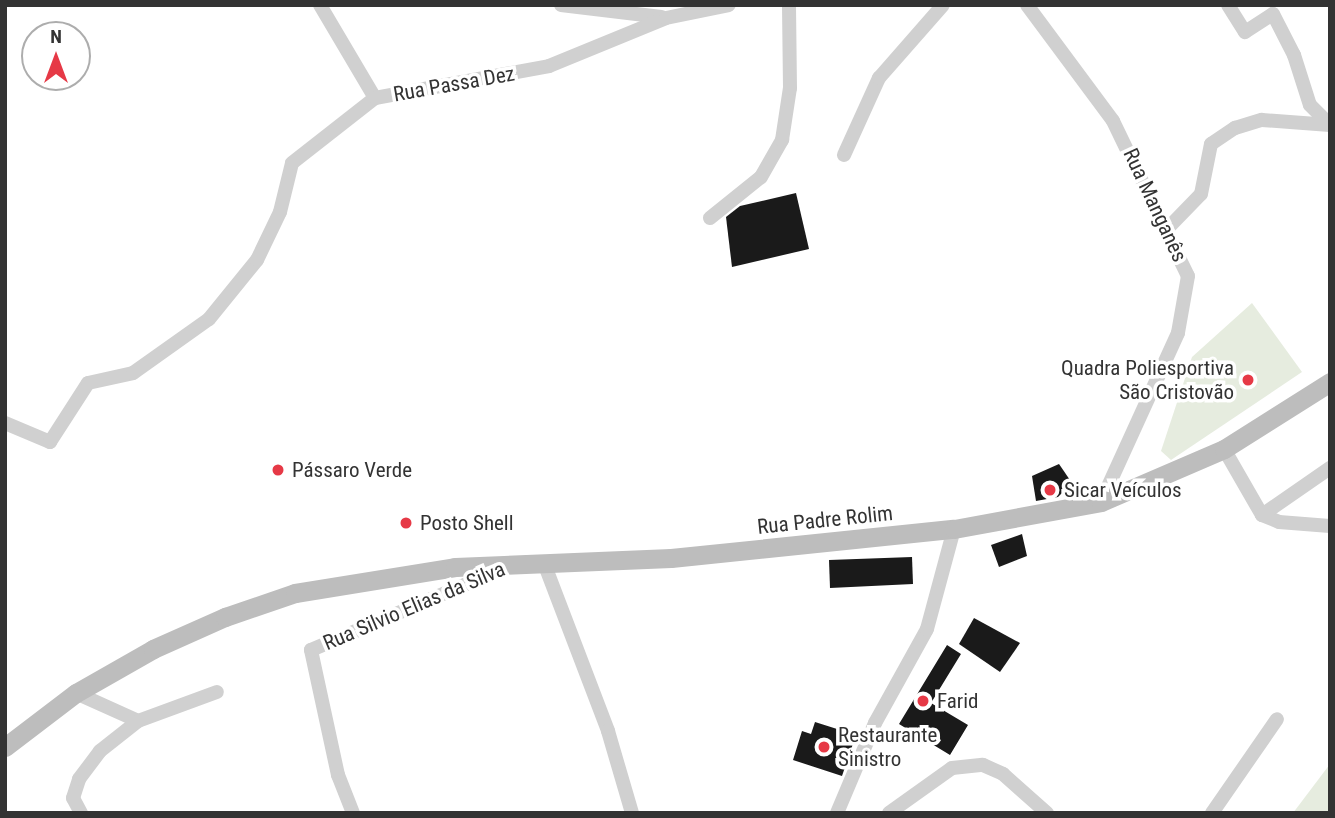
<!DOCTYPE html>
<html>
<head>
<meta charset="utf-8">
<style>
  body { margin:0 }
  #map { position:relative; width:1335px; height:818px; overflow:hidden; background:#fff; font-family:"Roboto Condensed",sans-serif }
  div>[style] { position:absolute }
  .green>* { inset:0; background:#e6ecdf }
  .building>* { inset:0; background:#1a1a1a }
  .street>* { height:14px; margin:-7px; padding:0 7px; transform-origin:7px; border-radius:7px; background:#d0d0d0 }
  .secondary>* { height:19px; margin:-9.5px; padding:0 9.5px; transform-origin:9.5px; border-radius:9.5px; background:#bdbdbd }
  .dots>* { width:19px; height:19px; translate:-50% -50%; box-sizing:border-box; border:4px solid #fff; border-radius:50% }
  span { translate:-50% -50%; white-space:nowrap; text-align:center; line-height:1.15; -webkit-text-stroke:7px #fff; paint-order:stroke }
  .street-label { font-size:21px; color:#333 }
  .poi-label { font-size:21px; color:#333 }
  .right { translate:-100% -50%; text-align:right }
  .left { translate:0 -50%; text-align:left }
  .frame { position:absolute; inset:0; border:7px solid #333; pointer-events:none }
  .north { position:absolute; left:21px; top:21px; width:70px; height:70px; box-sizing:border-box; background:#fff; border:2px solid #adadad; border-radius:50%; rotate:0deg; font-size:19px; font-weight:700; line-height:28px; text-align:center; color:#333 }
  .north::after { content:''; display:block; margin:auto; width:24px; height:32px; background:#e63946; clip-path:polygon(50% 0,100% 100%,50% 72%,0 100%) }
</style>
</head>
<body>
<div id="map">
  <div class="green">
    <div style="clip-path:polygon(1252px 303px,1302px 372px,1171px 460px,1161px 451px,1192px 357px)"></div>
    <div style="clip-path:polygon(1330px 764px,1330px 813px,1293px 813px)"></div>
  </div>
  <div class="building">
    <div style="clip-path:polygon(796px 193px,809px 249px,732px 267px,726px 217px,740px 206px)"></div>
    <div style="clip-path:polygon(1059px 464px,1072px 483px,1058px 497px,1036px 501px,1032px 476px)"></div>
    <div style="clip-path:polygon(1022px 534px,1027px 556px,999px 567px,991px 545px)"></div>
    <div style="clip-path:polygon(912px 557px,913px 584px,830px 588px,829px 560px)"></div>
    <div style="clip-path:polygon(974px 618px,1020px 643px,1000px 672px,959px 644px)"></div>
    <div style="clip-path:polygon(947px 645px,961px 654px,931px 703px,968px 725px,950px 755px,899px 724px)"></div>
    <div style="clip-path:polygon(815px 722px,856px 735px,842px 776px,793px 760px,802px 731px,811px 734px)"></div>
  </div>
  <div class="street">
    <div style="left:320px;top:5px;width:108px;rotate:59.4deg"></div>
    <div style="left:561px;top:5px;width:101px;rotate:6.8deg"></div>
    <div style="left:1027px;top:5px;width:144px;rotate:53.4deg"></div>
    <div style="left:1113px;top:121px;width:172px;rotate:64.2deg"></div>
    <div style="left:1188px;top:276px;width:58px;rotate:100deg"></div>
    <div style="left:1178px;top:333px;width:186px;rotate:114.5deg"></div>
    <div style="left:1228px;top:5px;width:32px;rotate:58deg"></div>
    <div style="left:1245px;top:32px;width:33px;rotate:-33deg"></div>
    <div style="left:1273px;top:14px;width:46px;rotate:62.9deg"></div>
    <div style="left:1294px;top:55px;width:52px;rotate:72.3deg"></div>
    <div style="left:1310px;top:105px;width:28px;rotate:45deg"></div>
    <div style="left:844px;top:155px;width:85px;rotate:-65.6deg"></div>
    <div style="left:879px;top:78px;width:97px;rotate:-48.8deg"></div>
    <div style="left:710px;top:218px;width:65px;rotate:-38.8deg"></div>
    <div style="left:761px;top:177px;width:43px;rotate:-60.4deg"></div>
    <div style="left:782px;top:140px;width:53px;rotate:-81.3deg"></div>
    <div style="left:790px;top:88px;width:83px;rotate:-90.7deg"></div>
    <div style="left:1168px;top:228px;width:47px;rotate:-45.9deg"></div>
    <div style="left:1201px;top:194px;width:51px;rotate:-78.7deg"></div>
    <div style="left:1211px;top:144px;width:29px;rotate:-34deg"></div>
    <div style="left:1235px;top:128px;width:28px;rotate:-17deg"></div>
    <div style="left:1262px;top:120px;width:68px;rotate:4.2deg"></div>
    <div style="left:5px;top:423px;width:49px;rotate:22.9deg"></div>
    <div style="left:50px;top:442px;width:70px;rotate:-57.2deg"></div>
    <div style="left:88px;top:383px;width:46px;rotate:-12.5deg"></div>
    <div style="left:133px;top:373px;width:93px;rotate:-35.4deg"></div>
    <div style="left:209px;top:319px;width:76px;rotate:-50.9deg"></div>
    <div style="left:257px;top:260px;width:53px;rotate:-64.4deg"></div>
    <div style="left:280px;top:212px;width:50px;rotate:-76.2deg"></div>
    <div style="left:292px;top:163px;width:105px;rotate:-38.1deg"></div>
    <div style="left:375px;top:98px;width:177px;rotate:-10.4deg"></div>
    <div style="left:549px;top:66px;width:126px;rotate:-22.3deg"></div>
    <div style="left:666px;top:18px;width:64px;rotate:-11.7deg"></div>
    <div style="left:1224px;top:449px;width:76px;rotate:60.1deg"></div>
    <div style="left:1262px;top:515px;width:18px;rotate:22deg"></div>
    <div style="left:1279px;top:522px;width:51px;rotate:4.5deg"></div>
    <div style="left:1262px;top:515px;width:83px;rotate:-34.7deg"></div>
    <div style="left:544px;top:563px;width:180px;rotate:69.1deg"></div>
    <div style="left:608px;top:731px;width:85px;rotate:73.7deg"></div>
    <div style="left:76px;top:693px;width:68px;rotate:24.3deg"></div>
    <div style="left:138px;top:721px;width:84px;rotate:-20.2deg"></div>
    <div style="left:81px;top:813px;width:17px;rotate:-118deg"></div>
    <div style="left:73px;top:798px;width:20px;rotate:-72deg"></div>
    <div style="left:79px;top:779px;width:35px;rotate:-53deg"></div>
    <div style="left:100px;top:751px;width:48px;rotate:-38.3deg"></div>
    <div style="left:353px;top:813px;width:41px;rotate:-111.5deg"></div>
    <div style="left:338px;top:775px;width:128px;rotate:-102.2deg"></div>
    <div style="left:311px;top:650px;width:207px;rotate:-23deg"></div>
    <div style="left:837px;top:813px;width:98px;rotate:-67.1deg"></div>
    <div style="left:875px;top:723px;width:107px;rotate:-61deg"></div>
    <div style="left:927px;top:629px;width:104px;rotate:-74.9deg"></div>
    <div style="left:889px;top:813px;width:77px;rotate:-35.5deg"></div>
    <div style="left:952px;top:768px;width:31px;rotate:-6deg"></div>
    <div style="left:983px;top:765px;width:22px;rotate:24deg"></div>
    <div style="left:1003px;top:774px;width:59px;rotate:41.6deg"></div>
    <div style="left:1212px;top:813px;width:114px;rotate:-55.3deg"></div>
  </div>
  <div class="secondary">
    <div style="left:5px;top:747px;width:89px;rotate:-37.3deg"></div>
    <div style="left:76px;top:693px;width:89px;rotate:-29.7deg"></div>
    <div style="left:153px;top:649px;width:79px;rotate:-24deg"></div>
    <div style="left:225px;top:617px;width:74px;rotate:-18.9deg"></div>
    <div style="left:295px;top:593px;width:162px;rotate:-9.2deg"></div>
    <div style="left:455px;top:567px;width:216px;rotate:-2.4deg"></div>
    <div style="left:671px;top:558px;width:284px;rotate:-5.9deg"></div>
    <div style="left:954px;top:529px;width:149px;rotate:-10.4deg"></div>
    <div style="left:1101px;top:502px;width:134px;rotate:-23.3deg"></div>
    <div style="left:1224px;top:449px;width:125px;rotate:-32.3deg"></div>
  </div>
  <div class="dots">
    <div style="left:1248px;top:380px;background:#e63946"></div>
    <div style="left:278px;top:470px;background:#e63946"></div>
    <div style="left:1050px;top:490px;background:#e63946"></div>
    <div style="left:406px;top:523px;background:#e63946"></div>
    <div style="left:923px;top:701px;background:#e63946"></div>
    <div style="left:824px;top:747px;background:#e63946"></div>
  </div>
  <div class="street-label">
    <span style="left:454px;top:84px;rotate:-10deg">Rua Passa Dez</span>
    <span style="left:1155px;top:205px;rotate:65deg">Rua Manganês</span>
    <span style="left:825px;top:520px;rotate:-6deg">Rua Padre Rolim</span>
    <span style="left:414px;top:606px;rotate:-23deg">Rua Silvio Elias da Silva</span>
  </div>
  <div class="poi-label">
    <span class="right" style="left:1234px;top:380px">Quadra Poliesportiva<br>São Cristovão</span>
    <span class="left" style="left:292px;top:470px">Pássaro Verde</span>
    <span class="left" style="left:1064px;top:490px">Sicar Veículos</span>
    <span class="left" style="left:420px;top:523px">Posto Shell</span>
    <span class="left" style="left:937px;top:701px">Farid</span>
    <span class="left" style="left:838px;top:747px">Restaurante<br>Sinistro</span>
  </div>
  <div class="frame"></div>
  <div class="north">N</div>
</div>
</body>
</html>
